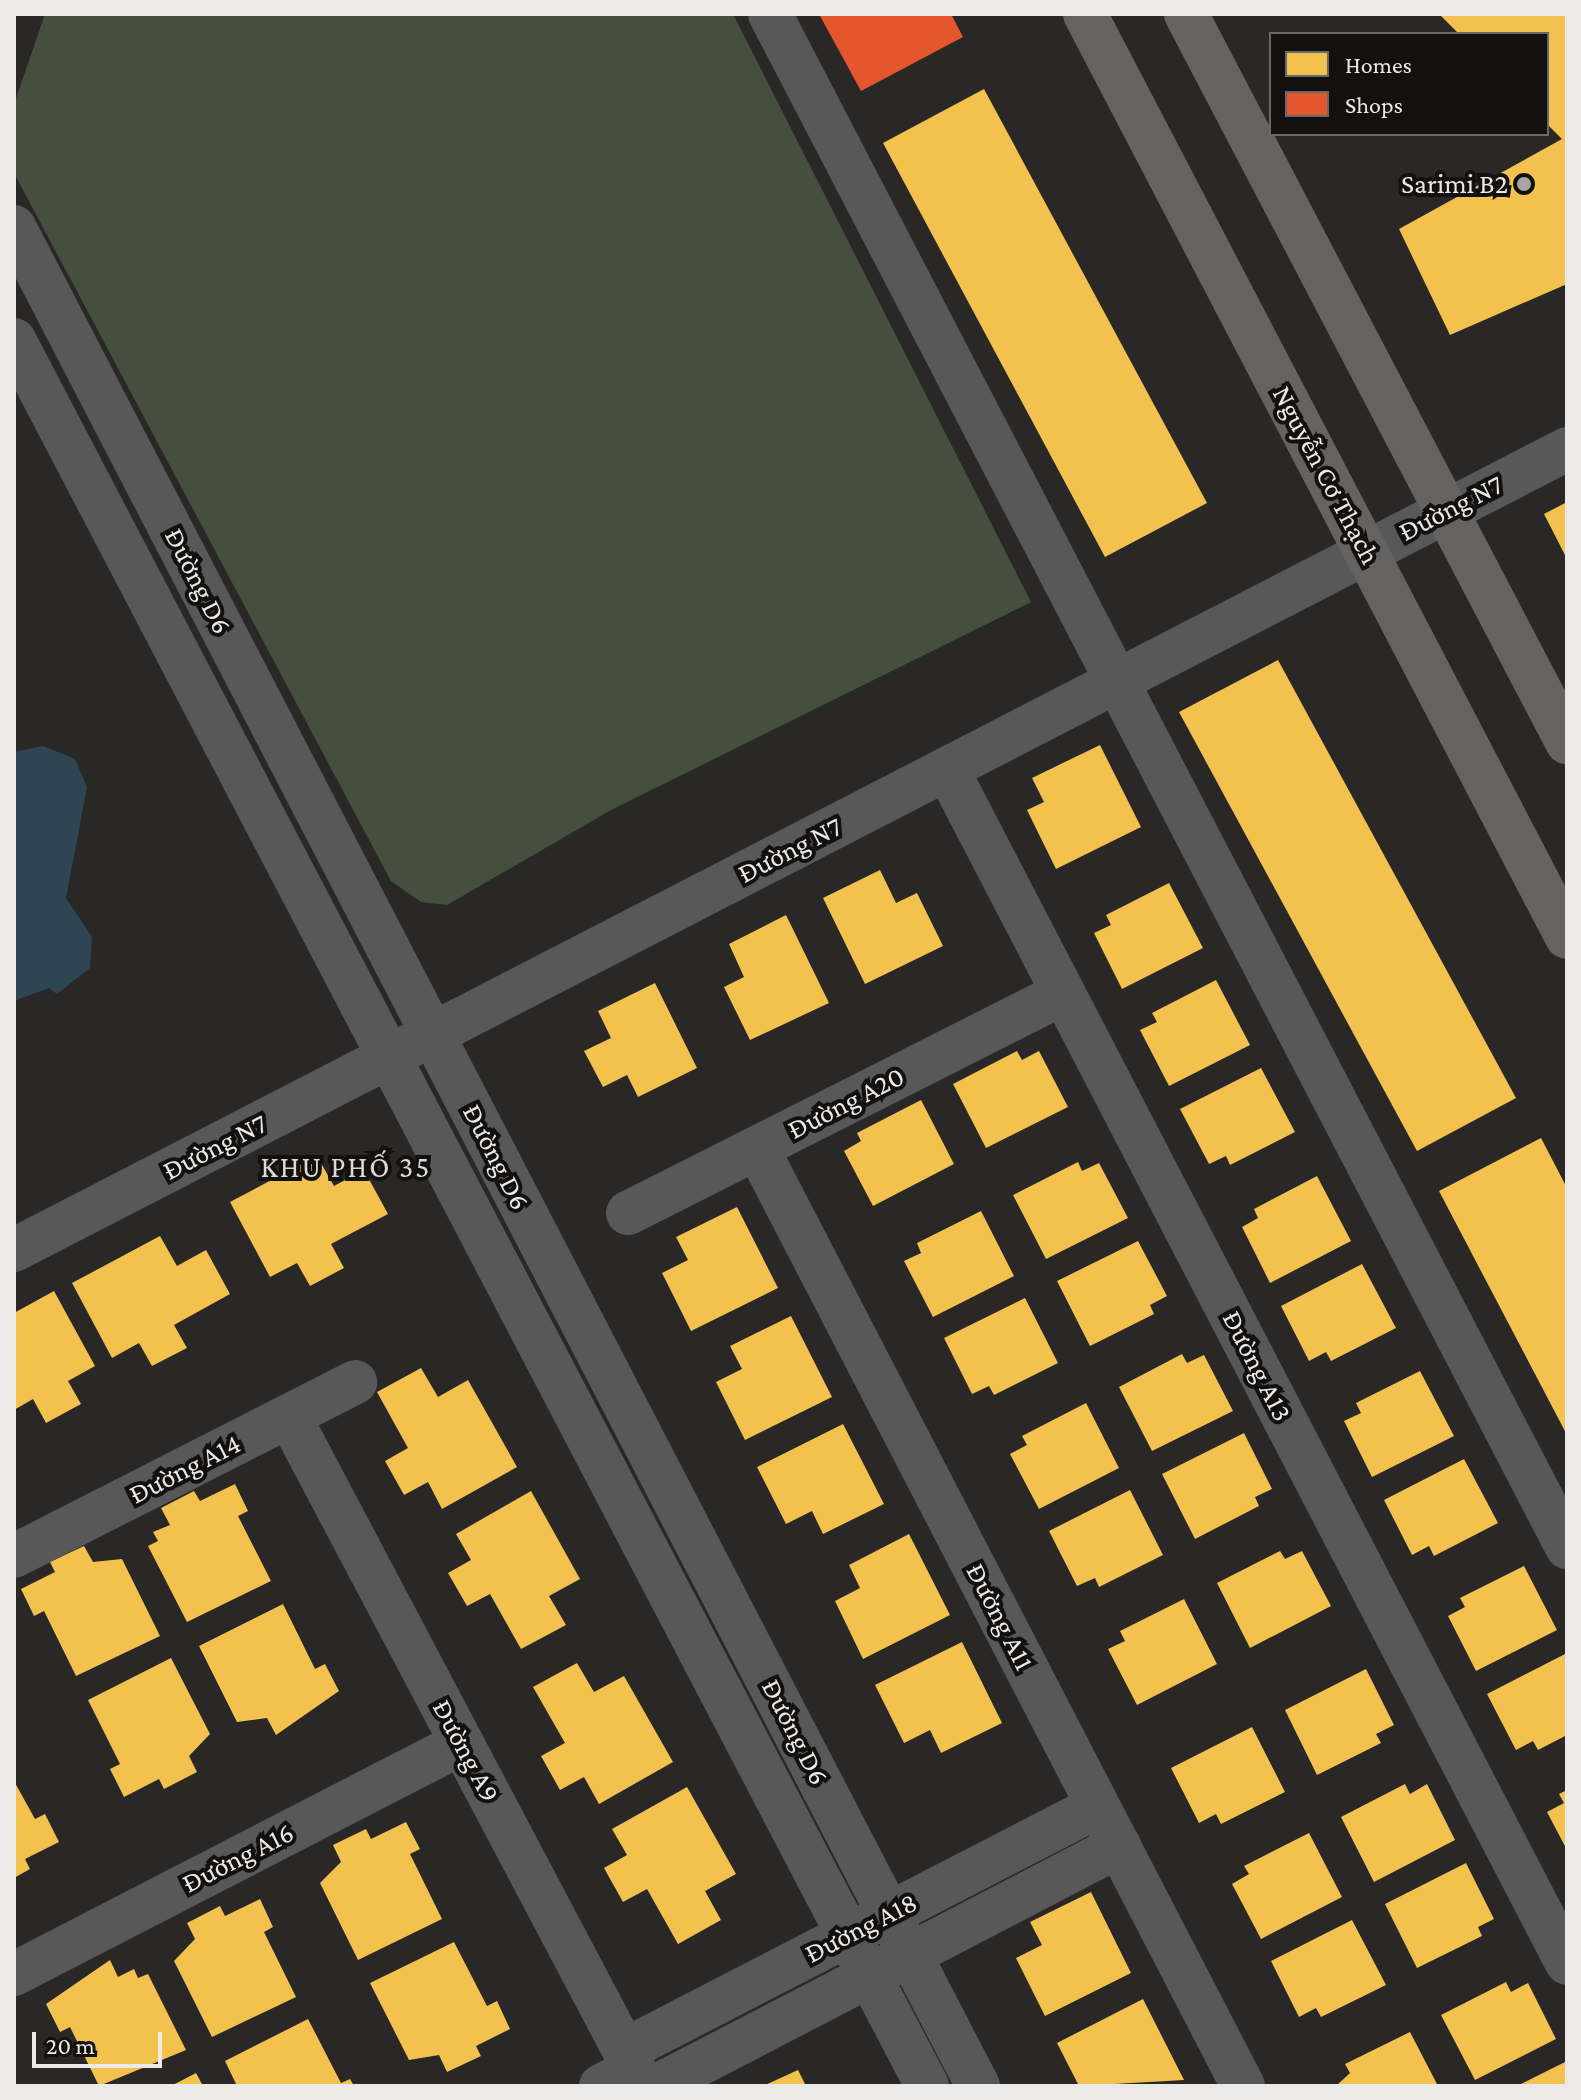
<!DOCTYPE html>
<html>
<head>
<meta charset="utf-8">
<style>
  body { margin:0 }
  #map { position:relative; width:1581px; height:2100px; overflow:hidden; background:#2a2827; font-family:"Crimson Pro",serif }
  div>[style] { position:absolute }
  .green>* { inset:0; background:#444f3d }
  .water>* { inset:0; background:#2e4653 }
  .homes>* { inset:0; background:#f2c14e }
  .shops>* { inset:0; background:#e4572e }
  .minor>* { height:44px; margin:-22px; padding:0 22px; transform-origin:22px; border-radius:22px; background:#595858 }
  .secondary>* { height:44px; margin:-22px; padding:0 22px; transform-origin:22px; border-radius:22px; background:#646362 }
  .dots>* { width:22px; height:22px; translate:-50% -50%; box-sizing:border-box; border:4px solid #121110; border-radius:50% }
  span { translate:-50% -50%; white-space:nowrap; text-align:center; line-height:1.15; -webkit-text-stroke:8px #121110; paint-order:stroke }
  .poi-label { font-size:28px; color:#ebeae8 }
  .right { translate:-100% -50%; text-align:right }
  .street-label { font-size:28px; color:#ebeae8 }
  .neighbourhood-label { font-size:30px; color:#dcd9d5; letter-spacing:2px }
  .frame { position:absolute; inset:0; border:16px solid #ebeae8; pointer-events:none }
  .legend { position:absolute; left:1269px; top:32px; width:280px; height:104px; box-sizing:border-box; background:#121110; border:2px solid #696866; margin:0; padding:10px 14px; list-style:none; font-size:24px; color:#ebeae8 }
  .legend li { display:flex; align-items:center; gap:16px; height:40px }
  .legend b { width:40px; border:2px solid #696866 }
  .scale { position:absolute; left:32px; top:2032px; width:130px; height:36px; box-sizing:border-box; border:4px solid #ebeae8; border-top:0; padding-left:10px; font-size:24px; line-height:28px; white-space:nowrap; color:#ebeae8; -webkit-text-stroke:6px #121110; paint-order:stroke }
</style>
</head>
<body>
<div id="map">
  <div class="green">
    <div style="clip-path:polygon(45px 14px,733px 14px,1031px 602px,611px 810px,447px 905px,421px 902px,391px 881px,14px 173px,14px 104px)"></div>
  </div>
  <div class="water">
    <div style="clip-path:polygon(43px 746px,75px 759px,87px 787px,66px 898px,92px 937px,90px 968px,57px 994px,49px 988px,14px 1001px,14px 752px)"></div>
  </div>
  <div class="homes">
    <div style="clip-path:polygon(1439px 14px,1567px 14px,1567px 284px,1450px 335px,1399px 229px,1562px 139px,1547px 124px,1547px 34px,1459px 34px)"></div>
    <div style="clip-path:polygon(984px 89px,1207px 503px,1105px 557px,883px 143px)"></div>
    <div style="clip-path:polygon(1567px 502px,1567px 559px,1544px 514px)"></div>
    <div style="clip-path:polygon(1278px 660px,1516px 1098px,1417px 1151px,1179px 712px)"></div>
    <div style="clip-path:polygon(1100px 745px,1141px 827px,1056px 869px,1027px 810px,1044px 802px,1032px 778px)"></div>
    <div style="clip-path:polygon(880px 870px,896px 903px,917px 893px,943px 946px,865px 984px,823px 898px)"></div>
    <div style="clip-path:polygon(1169px 883px,1203px 948px,1122px 989px,1094px 933px,1111px 925px,1106px 915px)"></div>
    <div style="clip-path:polygon(786px 915px,829px 1003px,750px 1040px,724px 987px,744px 977px,729px 944px)"></div>
    <div style="clip-path:polygon(1216px 980px,1250px 1045px,1169px 1086px,1140px 1030px,1157px 1022px,1152px 1013px)"></div>
    <div style="clip-path:polygon(655px 983px,697px 1068px,638px 1097px,627px 1075px,603px 1087px,584px 1051px,611px 1038px,598px 1011px)"></div>
    <div style="clip-path:polygon(1017px 1051px,1022px 1060px,1039px 1051px,1068px 1107px,986px 1148px,953px 1084px)"></div>
    <div style="clip-path:polygon(1261px 1068px,1295px 1132px,1230px 1165px,1226px 1156px,1209px 1164px,1180px 1109px)"></div>
    <div style="clip-path:polygon(921px 1100px,954px 1164px,873px 1206px,844px 1151px,861px 1141px,857px 1133px)"></div>
    <div style="clip-path:polygon(1541px 1138px,1567px 1188px,1567px 1435px,1439px 1191px)"></div>
    <div style="clip-path:polygon(317px 1156px,334px 1186px,364px 1170px,388px 1214px,331px 1244px,344px 1268px,310px 1286px,297px 1263px,270px 1277px,230px 1202px)"></div>
    <div style="clip-path:polygon(1078px 1162px,1082px 1171px,1099px 1163px,1128px 1218px,1046px 1259px,1013px 1195px)"></div>
    <div style="clip-path:polygon(1317px 1176px,1351px 1241px,1270px 1283px,1242px 1227px,1258px 1218px,1254px 1209px)"></div>
    <div style="clip-path:polygon(737px 1207px,778px 1288px,691px 1331px,662px 1273px,688px 1260px,676px 1237px)"></div>
    <div style="clip-path:polygon(981px 1211px,1014px 1276px,933px 1317px,904px 1261px,921px 1253px,917px 1243px)"></div>
    <div style="clip-path:polygon(160px 1236px,177px 1266px,206px 1250px,230px 1294px,174px 1325px,187px 1348px,152px 1366px,139px 1343px,112px 1358px,72px 1283px)"></div>
    <div style="clip-path:polygon(1138px 1241px,1167px 1296px,1150px 1305px,1154px 1314px,1090px 1346px,1057px 1281px)"></div>
    <div style="clip-path:polygon(1362px 1264px,1396px 1328px,1331px 1361px,1326px 1352px,1309px 1361px,1281px 1306px)"></div>
    <div style="clip-path:polygon(54px 1291px,95px 1366px,68px 1381px,81px 1404px,46px 1423px,33px 1399px,14px 1410px,14px 1313px)"></div>
    <div style="clip-path:polygon(1025px 1298px,1058px 1363px,994px 1395px,989px 1386px,972px 1394px,944px 1338px)"></div>
    <div style="clip-path:polygon(791px 1316px,832px 1397px,745px 1440px,716px 1382px,742px 1369px,730px 1346px)"></div>
    <div style="clip-path:polygon(1182px 1354px,1187px 1363px,1204px 1355px,1233px 1411px,1152px 1451px,1119px 1387px)"></div>
    <div style="clip-path:polygon(421px 1368px,438px 1397px,468px 1380px,517px 1467px,442px 1509px,428px 1482px,404px 1495px,385px 1461px,408px 1448px,377px 1392px)"></div>
    <div style="clip-path:polygon(1420px 1371px,1454px 1436px,1372px 1477px,1344px 1421px,1361px 1413px,1356px 1403px)"></div>
    <div style="clip-path:polygon(1086px 1403px,1119px 1468px,1039px 1509px,1010px 1454px,1027px 1445px,1022px 1436px)"></div>
    <div style="clip-path:polygon(843px 1424px,884px 1504px,823px 1534px,812px 1511px,786px 1524px,757px 1467px)"></div>
    <div style="clip-path:polygon(1244px 1433px,1272px 1489px,1255px 1497px,1259px 1506px,1195px 1539px,1162px 1474px)"></div>
    <div style="clip-path:polygon(1464px 1459px,1498px 1523px,1434px 1556px,1429px 1546px,1412px 1555px,1384px 1500px)"></div>
    <div style="clip-path:polygon(235px 1484px,248px 1511px,238px 1516px,271px 1581px,187px 1622px,148px 1546px,158px 1541px,153px 1532px,170px 1525px,161px 1508px,194px 1491px,200px 1501px)"></div>
    <div style="clip-path:polygon(1130px 1490px,1163px 1555px,1099px 1587px,1095px 1578px,1077px 1586px,1049px 1531px)"></div>
    <div style="clip-path:polygon(531px 1491px,580px 1579px,549px 1596px,566px 1625px,521px 1649px,490px 1594px,467px 1606px,448px 1573px,471px 1560px,456px 1534px)"></div>
    <div style="clip-path:polygon(909px 1534px,950px 1615px,863px 1659px,835px 1601px,860px 1588px,849px 1565px)"></div>
    <div style="clip-path:polygon(84px 1546px,93px 1562px,122px 1559px,160px 1636px,76px 1676px,44px 1611px,34px 1616px,21px 1589px,55px 1572px,50px 1562px)"></div>
    <div style="clip-path:polygon(1280px 1551px,1285px 1559px,1302px 1551px,1331px 1606px,1250px 1648px,1217px 1583px)"></div>
    <div style="clip-path:polygon(1524px 1566px,1557px 1630px,1476px 1671px,1448px 1616px,1465px 1607px,1460px 1598px)"></div>
    <div style="clip-path:polygon(1184px 1599px,1217px 1664px,1137px 1705px,1108px 1649px,1125px 1641px,1120px 1631px)"></div>
    <div style="clip-path:polygon(283px 1604px,315px 1669px,325px 1664px,339px 1691px,276px 1735px,267px 1718px,237px 1722px,199px 1646px)"></div>
    <div style="clip-path:polygon(962px 1642px,1002px 1723px,941px 1753px,930px 1730px,904px 1743px,875px 1685px)"></div>
    <div style="clip-path:polygon(1567px 1653px,1567px 1735px,1538px 1750px,1533px 1741px,1516px 1750px,1487px 1694px)"></div>
    <div style="clip-path:polygon(171px 1658px,210px 1734px,189px 1756px,197px 1772px,164px 1789px,159px 1779px,124px 1797px,110px 1769px,120px 1764px,88px 1700px)"></div>
    <div style="clip-path:polygon(577px 1663px,594px 1692px,624px 1676px,673px 1762px,599px 1804px,584px 1777px,560px 1790px,541px 1756px,565px 1743px,533px 1687px)"></div>
    <div style="clip-path:polygon(1366px 1669px,1394px 1725px,1376px 1734px,1381px 1743px,1317px 1775px,1285px 1710px)"></div>
    <div style="clip-path:polygon(1252px 1727px,1285px 1792px,1221px 1824px,1216px 1814px,1199px 1823px,1171px 1768px)"></div>
    <div style="clip-path:polygon(14px 1781px,35px 1819px,45px 1814px,59px 1842px,25px 1859px,30px 1869px,14px 1878px)"></div>
    <div style="clip-path:polygon(1405px 1784px,1410px 1794px,1427px 1784px,1455px 1840px,1374px 1882px,1341px 1817px)"></div>
    <div style="clip-path:polygon(687px 1787px,736px 1874px,705px 1891px,721px 1920px,678px 1944px,647px 1889px,623px 1902px,604px 1868px,627px 1855px,612px 1829px)"></div>
    <div style="clip-path:polygon(1567px 1790px,1567px 1850px,1547px 1812px,1564px 1803px,1559px 1794px)"></div>
    <div style="clip-path:polygon(406px 1822px,420px 1849px,410px 1854px,442px 1919px,358px 1960px,320px 1883px,341px 1862px,333px 1845px,366px 1829px,371px 1839px)"></div>
    <div style="clip-path:polygon(1309px 1833px,1342px 1897px,1261px 1939px,1232px 1884px,1249px 1874px,1244px 1866px)"></div>
    <div style="clip-path:polygon(1466px 1863px,1494px 1919px,1478px 1927px,1482px 1936px,1417px 1968px,1385px 1904px)"></div>
    <div style="clip-path:polygon(1091px 1892px,1131px 1973px,1045px 2016px,1016px 1958px,1042px 1945px,1030px 1922px)"></div>
    <div style="clip-path:polygon(260px 1899px,273px 1927px,264px 1932px,296px 1997px,212px 2037px,174px 1961px,195px 1939px,187px 1923px,220px 1906px,225px 1916px)"></div>
    <div style="clip-path:polygon(1352px 1920px,1386px 1985px,1321px 2017px,1316px 2008px,1299px 2017px,1271px 1961px)"></div>
    <div style="clip-path:polygon(454px 1942px,487px 2006px,497px 2001px,510px 2029px,476px 2046px,481px 2056px,447px 2072px,439px 2055px,409px 2060px,370px 1983px)"></div>
    <div style="clip-path:polygon(110px 1960px,118px 1977px,134px 1969px,138px 1978px,148px 1974px,186px 2050px,99px 2086px,70px 2027px,60px 2032px,46px 2004px)"></div>
    <div style="clip-path:polygon(1506px 1982px,1511px 1992px,1528px 1983px,1556px 2039px,1475px 2080px,1441px 2015px)"></div>
    <div style="clip-path:polygon(1143px 1999px,1184px 2080px,1079px 2086px,1057px 2043px)"></div>
    <div style="clip-path:polygon(308px 2019px,341px 2083px,350px 2079px,354px 2086px,237px 2086px,225px 2061px)"></div>
    <div style="clip-path:polygon(1410px 2032px,1438px 2086px,1336px 2086px,1350px 2073px,1345px 2064px)"></div>
    <div style="clip-path:polygon(1567px 2061px,1567px 2086px,1517px 2086px)"></div>
    <div style="clip-path:polygon(798px 2070px,806px 2086px,763px 2086px)"></div>
    <div style="clip-path:polygon(196px 2073px,203px 2086px,171px 2086px)"></div>
  </div>
  <div class="shops">
    <div style="clip-path:polygon(819px 14px,951px 14px,963px 37px,861px 91px)"></div>
  </div>
  <div class="minor">
    <div style="left:770px;top:14px;width:1728px;rotate:62.53deg"></div>
    <div style="left:14px;top:227px;width:2094px;rotate:62.59deg"></div>
    <div style="left:14px;top:340px;width:1970px;rotate:62.39deg"></div>
    <div style="left:947px;top:769px;width:1345px;rotate:62.56deg"></div>
    <div style="left:757px;top:1148px;width:1056px;rotate:62.61deg"></div>
    <div style="left:628px;top:1213px;width:487px;rotate:-26.8deg"></div>
    <div style="left:14px;top:1250px;width:1747px;rotate:-27.28deg"></div>
    <div style="left:289px;top:1416px;width:758px;rotate:62.15deg"></div>
    <div style="left:14px;top:1556px;width:383px;rotate:-27deg"></div>
    <div style="left:14px;top:1974px;width:504px;rotate:-27.28deg"></div>
    <div style="left:625px;top:2050px;width:532px;rotate:-27.29deg"></div>
    <div style="left:601px;top:2086px;width:37px;rotate:-27deg"></div>
    <div style="left:657px;top:2086px;width:521px;rotate:-27.45deg"></div>
  </div>
  <div class="secondary">
    <div style="left:1085px;top:14px;width:1041px;rotate:62.43deg"></div>
    <div style="left:1186px;top:14px;width:822px;rotate:62.37deg"></div>
  </div>
  <div class="dots">
    <div style="left:1524px;top:184px;background:#a7a6a4"></div>
  </div>
  <div class="poi-label">
    <span class="right" style="left:1508px;top:184px">Sarimi B2</span>
  </div>
  <div class="street-label">
    <span style="left:1326px;top:475px;rotate:62deg">Nguyễn Cơ Thạch</span>
    <span style="left:1451px;top:508px;rotate:-27deg">Đường N7</span>
    <span style="left:198px;top:581px;rotate:63deg">Đường D6</span>
    <span style="left:790px;top:850px;rotate:-27deg">Đường N7</span>
    <span style="left:846px;top:1103px;rotate:-27deg">Đường A20</span>
    <span style="left:215px;top:1147px;rotate:-27deg">Đường N7</span>
    <span style="left:496px;top:1157px;rotate:63deg">Đường D6</span>
    <span style="left:1257px;top:1366px;rotate:63deg">Đường A13</span>
    <span style="left:185px;top:1469px;rotate:-27deg">Đường A14</span>
    <span style="left:1000px;top:1617px;rotate:63deg">Đường A11</span>
    <span style="left:795px;top:1732px;rotate:63deg">Đường D6</span>
    <span style="left:466px;top:1751px;rotate:62deg">Đường A9</span>
    <span style="left:238px;top:1858px;rotate:-27deg">Đường A16</span>
    <span style="left:861px;top:1928px;rotate:-27deg">Đường A18</span>
  </div>
  <div class="neighbourhood-label">
    <span style="left:346px;top:1167px">KHU PHỐ 35</span>
  </div>
  <div class="frame"></div>
  <ul class="legend">
  <li><b style="height:22px;background:#f2c14e"></b>Homes</li>
  <li><b style="height:22px;background:#e4572e"></b>Shops</li>
  </ul>
  <div class="scale">20 m</div>
</div>
</body>
</html>
